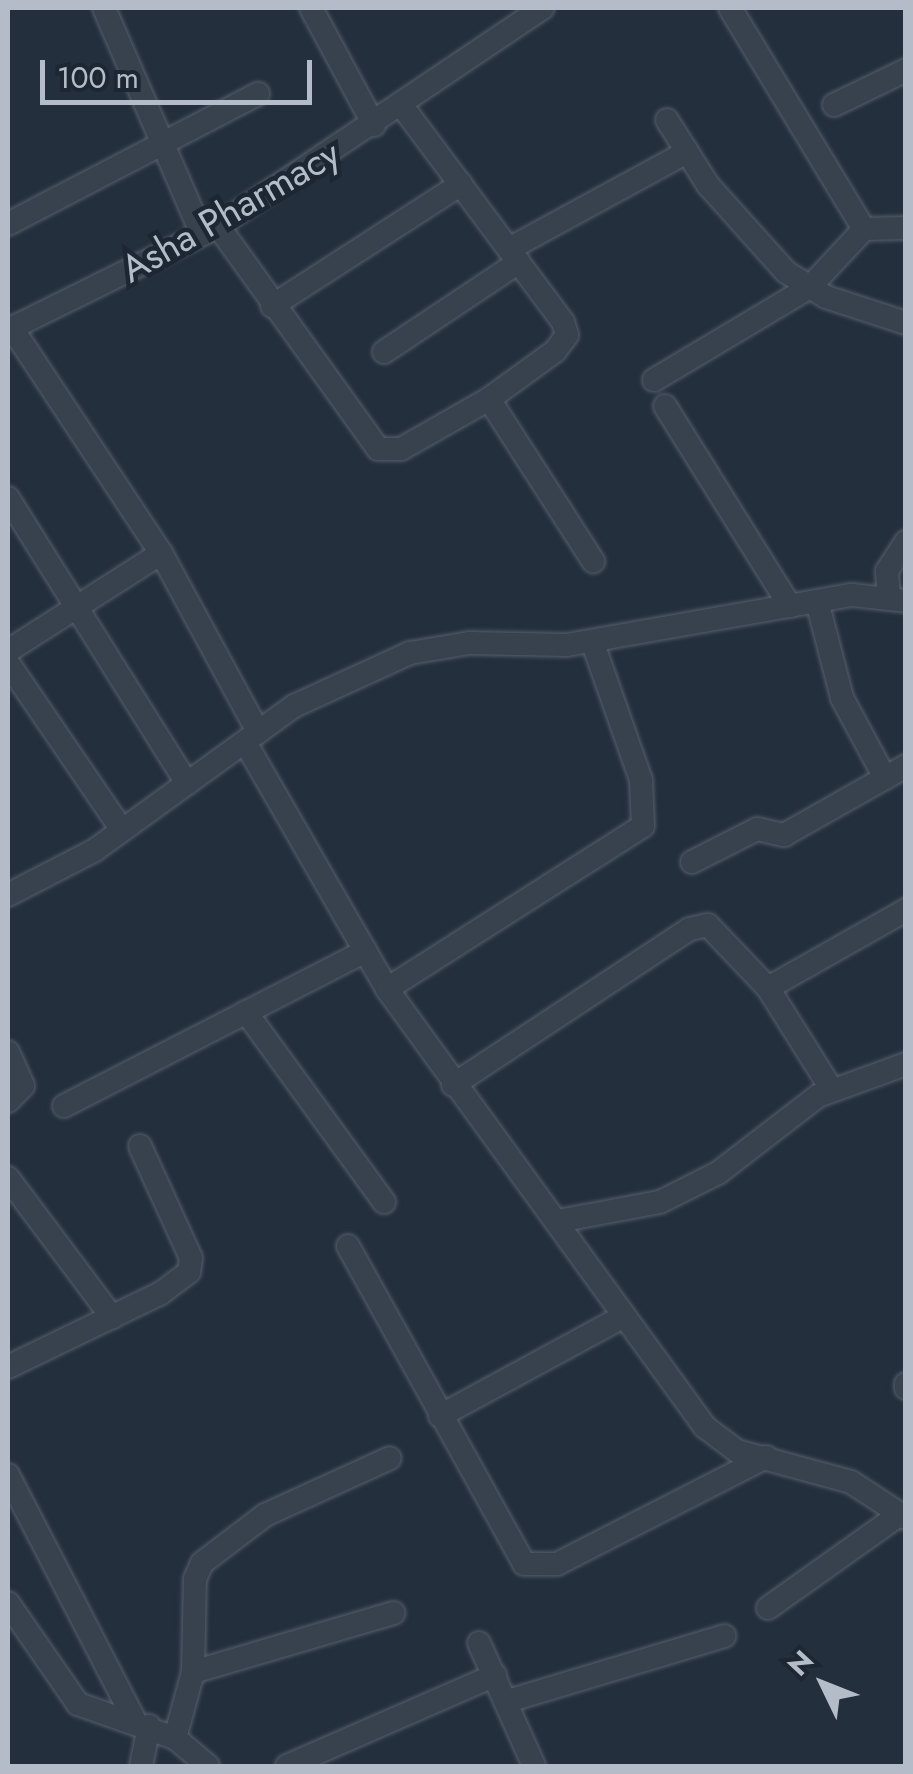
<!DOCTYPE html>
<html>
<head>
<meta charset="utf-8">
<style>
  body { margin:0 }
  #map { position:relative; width:913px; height:1774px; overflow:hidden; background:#242f3e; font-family:Jost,sans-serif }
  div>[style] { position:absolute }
  .roads { filter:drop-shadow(0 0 2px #565f6c) drop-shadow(0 0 2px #565f6c) }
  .minor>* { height:22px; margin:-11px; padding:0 11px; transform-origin:11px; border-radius:11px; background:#38414e }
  span { translate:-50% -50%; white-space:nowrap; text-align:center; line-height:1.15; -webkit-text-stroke:9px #1d2633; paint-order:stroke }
  .street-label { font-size:38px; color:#b4bcc9 }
  .frame { position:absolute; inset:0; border:10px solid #b4bcc9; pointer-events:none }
  .north { position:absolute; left:773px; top:1634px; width:100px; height:100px; -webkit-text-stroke:8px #1d2633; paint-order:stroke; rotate:313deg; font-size:28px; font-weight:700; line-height:40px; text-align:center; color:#b4bcc9 }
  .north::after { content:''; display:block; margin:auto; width:35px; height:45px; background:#b4bcc9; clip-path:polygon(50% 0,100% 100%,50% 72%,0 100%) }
  .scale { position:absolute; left:40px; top:60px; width:272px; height:45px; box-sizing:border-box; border:5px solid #b4bcc9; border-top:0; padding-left:12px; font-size:30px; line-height:35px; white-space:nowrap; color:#b4bcc9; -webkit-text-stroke:8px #1d2633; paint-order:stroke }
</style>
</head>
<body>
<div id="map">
  <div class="roads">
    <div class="minor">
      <div style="left:104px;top:8px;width:247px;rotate:66.6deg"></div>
      <div style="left:311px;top:8px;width:133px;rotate:61.7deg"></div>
      <div style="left:730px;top:8px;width:258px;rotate:58.8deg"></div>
      <div style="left:834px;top:105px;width:80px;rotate:-25.9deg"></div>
      <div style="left:667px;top:120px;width:77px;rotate:57.8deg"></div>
      <div style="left:708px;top:185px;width:117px;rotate:48.1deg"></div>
      <div style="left:786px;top:272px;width:47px;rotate:32deg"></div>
      <div style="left:826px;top:297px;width:84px;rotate:18deg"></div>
      <div style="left:8px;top:224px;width:282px;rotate:-27.5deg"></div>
      <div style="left:218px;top:226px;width:274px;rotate:54.3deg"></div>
      <div style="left:378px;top:449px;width:23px"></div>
      <div style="left:401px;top:449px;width:101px;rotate:-29.6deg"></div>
      <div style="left:489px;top:399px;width:82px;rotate:-36deg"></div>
      <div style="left:555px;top:351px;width:20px;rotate:-53deg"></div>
      <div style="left:567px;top:335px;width:14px;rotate:-107deg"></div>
      <div style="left:563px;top:322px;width:269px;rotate:-126.7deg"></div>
      <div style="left:509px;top:249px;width:203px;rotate:-28.6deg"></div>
      <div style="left:272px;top:306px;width:225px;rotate:-32.8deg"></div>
      <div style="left:12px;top:328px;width:270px;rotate:56.5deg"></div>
      <div style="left:161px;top:553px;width:204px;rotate:61.5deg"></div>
      <div style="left:8px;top:330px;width:234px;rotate:-26.3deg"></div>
      <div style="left:218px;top:226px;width:391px;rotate:-33.9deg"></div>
      <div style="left:384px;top:352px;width:162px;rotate:-33.7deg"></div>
      <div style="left:654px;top:380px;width:182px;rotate:-30.8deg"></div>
      <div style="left:810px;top:287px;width:79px;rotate:-47deg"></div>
      <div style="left:864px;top:229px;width:42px;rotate:-1.4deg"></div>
      <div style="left:489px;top:399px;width:193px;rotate:57.3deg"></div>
      <div style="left:665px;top:406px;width:236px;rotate:58deg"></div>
      <div style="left:8px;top:498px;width:337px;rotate:57.9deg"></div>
      <div style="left:889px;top:596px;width:25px;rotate:-95deg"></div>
      <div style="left:887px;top:571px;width:35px;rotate:-57deg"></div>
      <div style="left:817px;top:601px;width:100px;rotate:75.5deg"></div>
      <div style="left:842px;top:698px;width:91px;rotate:61.7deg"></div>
      <div style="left:8px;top:651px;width:182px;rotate:-32.6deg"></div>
      <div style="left:8px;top:663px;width:202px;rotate:55.7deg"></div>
      <div style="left:245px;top:742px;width:285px;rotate:60.1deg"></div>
      <div style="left:387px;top:989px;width:541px;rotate:54.02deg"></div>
      <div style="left:705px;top:1427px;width:40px;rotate:37deg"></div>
      <div style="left:737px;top:1451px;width:118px;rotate:15.2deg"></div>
      <div style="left:851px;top:1482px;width:66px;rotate:33.2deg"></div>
      <div style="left:692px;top:862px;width:73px;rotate:-26.9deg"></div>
      <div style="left:757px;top:829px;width:28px;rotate:13deg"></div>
      <div style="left:784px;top:835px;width:140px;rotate:-29.5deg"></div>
      <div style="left:8px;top:895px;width:98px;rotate:-27.3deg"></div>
      <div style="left:95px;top:850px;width:246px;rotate:-35.9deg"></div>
      <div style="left:294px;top:706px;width:128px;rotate:-24.6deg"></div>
      <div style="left:410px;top:653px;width:60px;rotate:-9.6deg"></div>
      <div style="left:469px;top:643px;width:98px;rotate:1.2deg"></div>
      <div style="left:567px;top:645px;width:289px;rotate:-10deg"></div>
      <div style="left:852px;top:595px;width:54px;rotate:6.3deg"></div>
      <div style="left:768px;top:988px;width:159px;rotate:-29.5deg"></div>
      <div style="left:387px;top:989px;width:303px;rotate:-32.5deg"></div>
      <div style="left:643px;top:826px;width:46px;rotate:-92.5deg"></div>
      <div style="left:641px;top:780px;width:147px;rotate:-109.4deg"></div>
      <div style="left:246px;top:1012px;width:235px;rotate:54deg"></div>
      <div style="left:8px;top:1052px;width:37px;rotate:66deg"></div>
      <div style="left:23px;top:1086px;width:21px;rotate:135deg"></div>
      <div style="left:453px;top:1085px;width:284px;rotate:-33.4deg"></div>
      <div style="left:690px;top:929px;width:18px;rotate:-13deg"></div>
      <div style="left:708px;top:925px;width:87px;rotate:46.4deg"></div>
      <div style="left:768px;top:988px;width:120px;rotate:57.9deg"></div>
      <div style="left:64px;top:1106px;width:339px;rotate:-27.2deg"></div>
      <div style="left:8px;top:1178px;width:174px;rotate:53.2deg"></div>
      <div style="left:558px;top:1221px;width:104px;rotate:-10.6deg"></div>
      <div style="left:660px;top:1202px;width:65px;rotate:-26.6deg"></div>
      <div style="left:718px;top:1173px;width:126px;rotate:-37.6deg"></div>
      <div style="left:818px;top:1096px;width:94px;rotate:-20deg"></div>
      <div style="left:348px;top:1246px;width:363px;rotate:61deg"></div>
      <div style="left:524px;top:1564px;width:33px"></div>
      <div style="left:557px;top:1564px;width:235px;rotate:-27.1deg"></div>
      <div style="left:8px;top:1367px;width:170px;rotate:-25.8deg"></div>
      <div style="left:161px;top:1293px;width:35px;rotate:-37deg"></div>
      <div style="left:189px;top:1272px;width:14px;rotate:-82deg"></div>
      <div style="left:191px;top:1258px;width:123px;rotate:-114.5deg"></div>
      <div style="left:906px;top:1384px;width:4px;rotate:90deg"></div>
      <div style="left:440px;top:1416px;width:209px;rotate:-28.5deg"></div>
      <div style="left:8px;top:1475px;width:277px;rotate:62.7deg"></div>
      <div style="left:8px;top:1603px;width:123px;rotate:55.3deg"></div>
      <div style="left:78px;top:1704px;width:103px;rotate:19.3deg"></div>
      <div style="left:175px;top:1738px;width:43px;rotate:40.3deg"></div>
      <div style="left:768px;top:1608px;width:161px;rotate:-35.4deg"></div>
      <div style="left:479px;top:1643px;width:135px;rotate:65.9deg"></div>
      <div style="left:193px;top:1672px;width:209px;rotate:-16.4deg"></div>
      <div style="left:508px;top:1701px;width:226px;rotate:-16.7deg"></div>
      <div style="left:175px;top:1738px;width:68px;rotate:-74.7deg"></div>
      <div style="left:193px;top:1672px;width:93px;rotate:-88.8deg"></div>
      <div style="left:195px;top:1579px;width:17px;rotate:-66deg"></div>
      <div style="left:202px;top:1563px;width:79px;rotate:-37.3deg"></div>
      <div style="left:265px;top:1515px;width:137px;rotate:-24.5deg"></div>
      <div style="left:141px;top:1766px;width:41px;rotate:-78.7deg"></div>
      <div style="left:287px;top:1766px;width:227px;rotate:-23.6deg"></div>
    </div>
  </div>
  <div class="street-label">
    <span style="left:230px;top:211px;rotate:-30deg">Asha Pharmacy</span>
  </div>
  <div class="frame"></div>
  <div class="north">N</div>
  <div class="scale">100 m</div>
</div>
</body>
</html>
